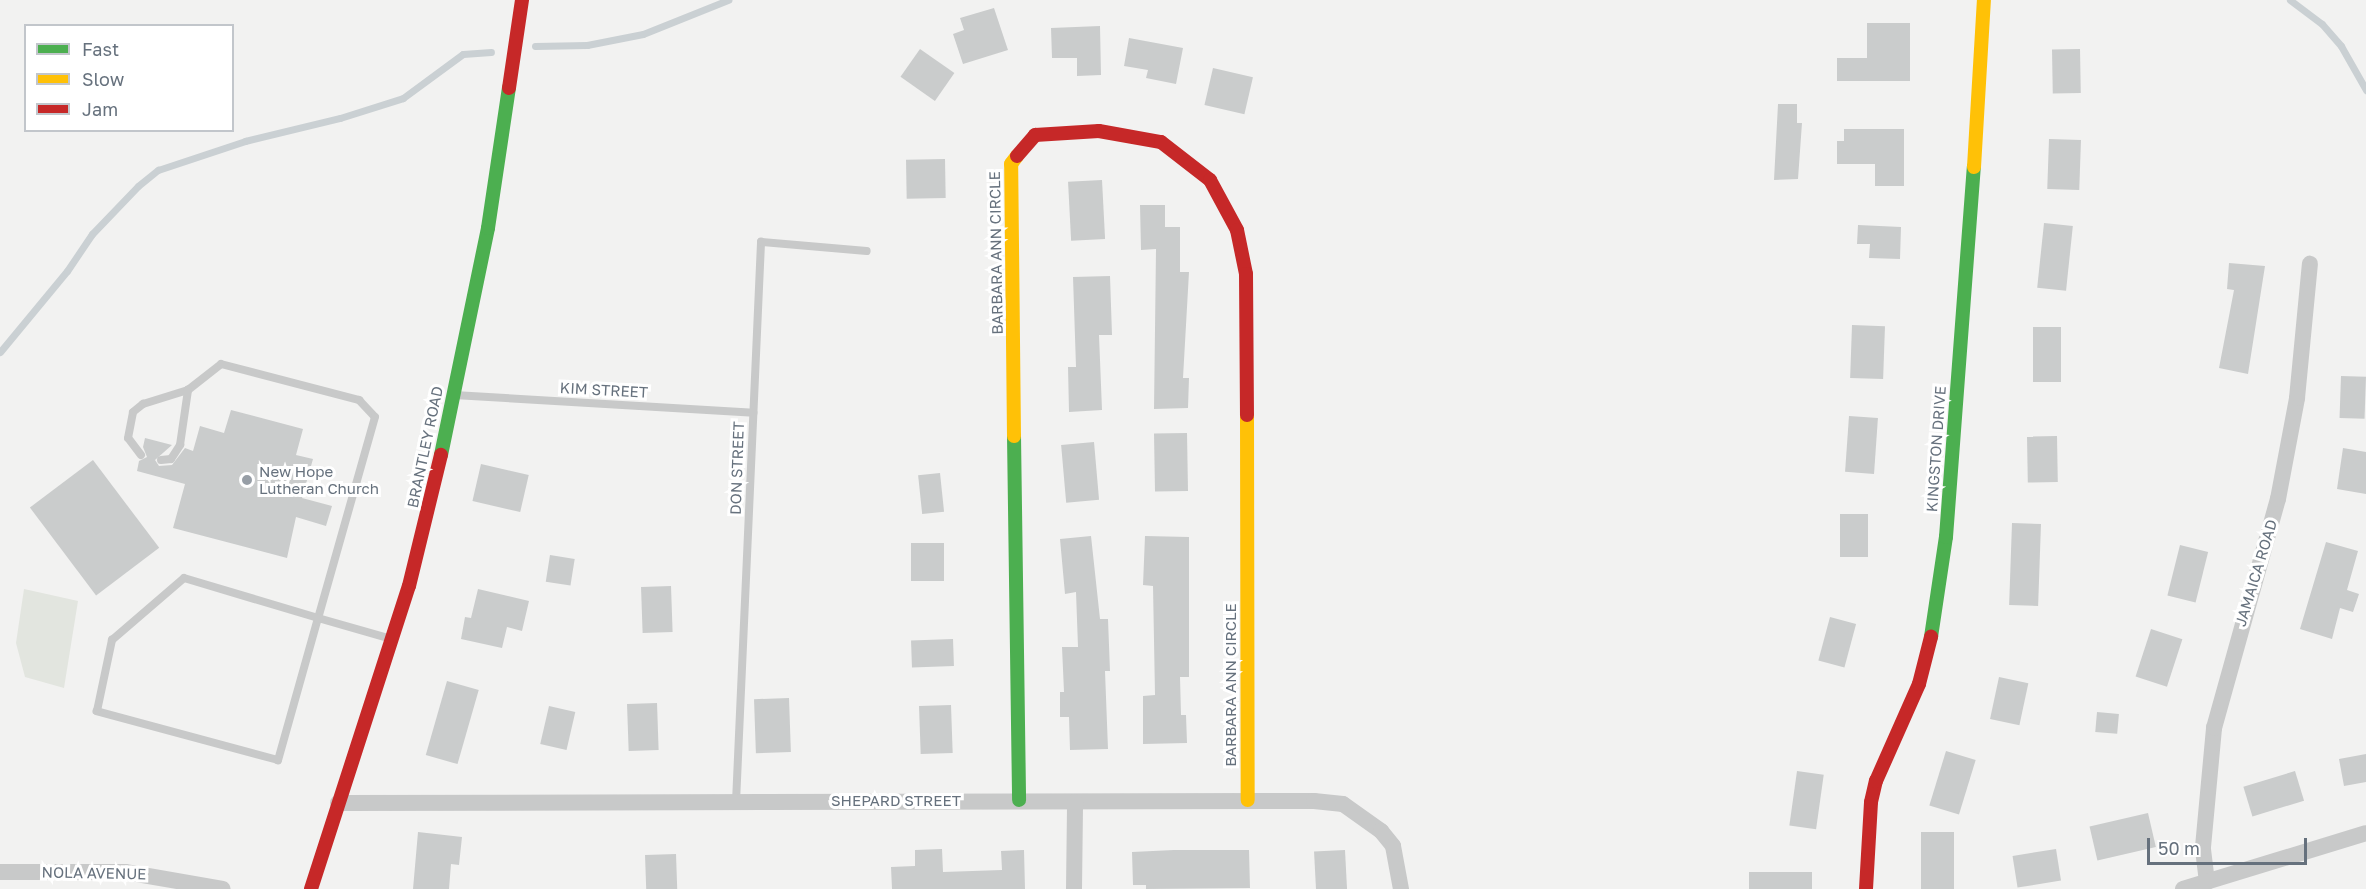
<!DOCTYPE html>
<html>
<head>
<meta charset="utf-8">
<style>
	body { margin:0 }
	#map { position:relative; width:2366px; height:889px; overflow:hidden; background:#f2f2f1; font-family:"Golos Text",sans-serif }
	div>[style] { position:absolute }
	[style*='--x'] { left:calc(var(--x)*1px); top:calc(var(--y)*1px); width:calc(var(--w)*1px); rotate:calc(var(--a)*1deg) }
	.green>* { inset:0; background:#e2e5df }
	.stream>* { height:7px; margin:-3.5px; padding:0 3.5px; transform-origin:3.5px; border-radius:3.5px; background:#cad0d3 }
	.building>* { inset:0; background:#cacccc; transform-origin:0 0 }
	.lane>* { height:8px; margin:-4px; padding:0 4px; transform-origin:4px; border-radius:4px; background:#c8c9c9 }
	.street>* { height:16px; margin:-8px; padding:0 8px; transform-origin:8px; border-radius:8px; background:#c8c9c9 }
	.fast>* { height:14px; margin:-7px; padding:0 7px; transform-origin:7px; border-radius:7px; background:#4caf50 }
	.slow>* { height:14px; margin:-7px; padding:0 7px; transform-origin:7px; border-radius:7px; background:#ffc107 }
	.jam>* { height:14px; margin:-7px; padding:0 7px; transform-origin:7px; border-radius:7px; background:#c62828 }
	.dots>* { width:16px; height:16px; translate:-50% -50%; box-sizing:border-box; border:3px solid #fff; border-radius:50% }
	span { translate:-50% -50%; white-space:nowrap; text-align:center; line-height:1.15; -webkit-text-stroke:6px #fff; paint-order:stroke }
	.street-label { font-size:15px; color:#66717d }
	.poi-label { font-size:15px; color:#66717d }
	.left { translate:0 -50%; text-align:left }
	.legend { position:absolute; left:24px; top:24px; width:210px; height:108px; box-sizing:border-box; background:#fff; border:2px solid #c2c6cb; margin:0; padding:8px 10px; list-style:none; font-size:18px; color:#66717d }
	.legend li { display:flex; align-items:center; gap:12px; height:30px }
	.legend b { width:30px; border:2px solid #c2c6cb }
	.scale { position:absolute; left:2147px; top:838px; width:160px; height:27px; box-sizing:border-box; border:3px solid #66717d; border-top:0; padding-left:8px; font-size:18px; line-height:21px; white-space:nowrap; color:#66717d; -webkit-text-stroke:4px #fff; paint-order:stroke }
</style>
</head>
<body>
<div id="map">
	<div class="green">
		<i style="clip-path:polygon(24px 589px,78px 601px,64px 688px,25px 677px,16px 643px)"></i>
	</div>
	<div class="stream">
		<i style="--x:2290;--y:0;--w:40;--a:37"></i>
		<i style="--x:2322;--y:24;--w:29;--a:49"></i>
		<i style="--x:2341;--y:46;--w:51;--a:60.4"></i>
		<i style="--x:535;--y:46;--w:52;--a:-1.1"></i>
		<i style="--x:587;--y:45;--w:57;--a:-11.1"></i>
		<i style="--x:643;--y:34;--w:92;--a:-21.8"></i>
		<i style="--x:0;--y:352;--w:105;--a:-50.4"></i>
		<i style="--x:67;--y:271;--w:45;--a:-56"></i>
		<i style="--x:92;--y:234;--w:66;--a:-46.2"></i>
		<i style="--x:138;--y:186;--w:26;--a:-39"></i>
		<i style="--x:158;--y:170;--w:92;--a:-18.4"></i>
		<i style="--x:245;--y:141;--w:98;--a:-13.6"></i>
		<i style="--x:340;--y:118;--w:66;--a:-17.6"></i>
		<i style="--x:403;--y:98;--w:74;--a:-36.3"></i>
		<i style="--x:463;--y:54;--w:28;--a:-4"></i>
	</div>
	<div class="building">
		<i style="clip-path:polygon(994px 8px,1008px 50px,963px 64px,953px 34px,964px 30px,960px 18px)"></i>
		<i style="clip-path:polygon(1867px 23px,1910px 23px,1910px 81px,1837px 81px,1837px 58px,1867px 58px)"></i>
		<i style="clip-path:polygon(1100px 26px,1101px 75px,1077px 76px,1077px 58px,1052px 58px,1051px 28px)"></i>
		<i style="clip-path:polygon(1129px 38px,1183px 48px,1176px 84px,1146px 78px,1148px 70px,1124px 66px)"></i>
		<i style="left:920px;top:49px;width:42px;height:34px;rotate:35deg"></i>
		<i style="left:2080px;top:49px;width:44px;height:28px;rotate:89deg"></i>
		<i style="left:1213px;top:68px;width:41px;height:38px;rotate:13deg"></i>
		<i style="clip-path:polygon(1778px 104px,1797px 104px,1797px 123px,1802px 123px,1798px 179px,1774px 180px)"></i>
		<i style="clip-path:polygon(1844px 129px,1904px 129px,1904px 186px,1875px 186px,1875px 164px,1837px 164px,1837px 141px,1844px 141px)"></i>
		<i style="left:2049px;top:139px;width:32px;height:50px;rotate:2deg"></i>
		<i style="left:945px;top:159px;width:39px;height:39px;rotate:89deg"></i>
		<i style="left:1102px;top:180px;width:59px;height:34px;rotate:87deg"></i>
		<i style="clip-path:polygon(1140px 205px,1165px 205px,1165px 227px,1180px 227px,1180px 272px,1189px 272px,1183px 378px,1189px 378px,1188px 408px,1154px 409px,1156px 249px,1141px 250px)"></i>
		<i style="left:2044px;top:223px;width:29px;height:65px;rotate:6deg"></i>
		<i style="clip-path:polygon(1858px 225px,1901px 227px,1900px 259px,1869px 258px,1870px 244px,1857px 244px)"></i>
		<i style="clip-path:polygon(2229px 263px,2265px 266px,2248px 374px,2219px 368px,2234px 290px,2227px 289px)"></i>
		<i style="clip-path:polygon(1110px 276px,1112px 335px,1099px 335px,1102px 410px,1069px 412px,1068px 367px,1076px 367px,1073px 277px)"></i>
		<i style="left:1852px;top:325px;width:33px;height:53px;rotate:2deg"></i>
		<i style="left:2033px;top:327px;width:28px;height:55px"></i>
		<i style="left:2341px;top:376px;width:25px;height:42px;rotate:2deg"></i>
		<i style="clip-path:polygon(231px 410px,303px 429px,296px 455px,313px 459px,302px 498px,332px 506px,326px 526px,296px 517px,287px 558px,173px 528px,185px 484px,137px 471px,139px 461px,147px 457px,143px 447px,145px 438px,172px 445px,155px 460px,159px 466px,172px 465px,185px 448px,193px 451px,200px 426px,224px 433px)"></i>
		<i style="left:1849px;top:416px;width:29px;height:56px;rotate:4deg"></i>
		<i style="left:1187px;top:433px;width:58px;height:33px;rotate:89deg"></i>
		<i style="left:2057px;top:436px;width:46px;height:30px;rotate:89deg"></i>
		<i style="left:1094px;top:442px;width:58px;height:33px;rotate:85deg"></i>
		<i style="clip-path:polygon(2343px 448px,2366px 452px,2366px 494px,2337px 489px)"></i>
		<i style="left:93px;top:460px;width:110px;height:79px;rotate:53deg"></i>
		<i style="left:481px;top:464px;width:49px;height:38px;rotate:13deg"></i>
		<i style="left:940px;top:473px;width:39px;height:22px;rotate:84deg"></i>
		<i style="left:1840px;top:514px;width:28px;height:43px"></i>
		<i style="left:2012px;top:523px;width:29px;height:82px;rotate:2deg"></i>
		<i style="clip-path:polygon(1091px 536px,1100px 619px,1108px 619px,1110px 671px,1105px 671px,1108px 749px,1070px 750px,1069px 717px,1060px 717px,1060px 692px,1064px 692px,1062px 647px,1078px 647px,1076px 592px,1065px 594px,1060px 539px)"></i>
		<i style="clip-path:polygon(1145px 536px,1189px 537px,1189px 677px,1180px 677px,1181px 715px,1186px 715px,1187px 743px,1143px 744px,1143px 696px,1155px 695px,1153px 586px,1143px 585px)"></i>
		<i style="clip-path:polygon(2326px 542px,2358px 551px,2347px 590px,2359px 594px,2353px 612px,2340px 608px,2332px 639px,2300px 629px)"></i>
		<i style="left:911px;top:543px;width:33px;height:38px"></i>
		<i style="left:2180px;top:545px;width:29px;height:52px;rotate:14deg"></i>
		<i style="left:550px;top:555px;width:25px;height:27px;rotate:9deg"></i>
		<i style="left:671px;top:586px;width:46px;height:30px;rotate:88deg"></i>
		<i style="clip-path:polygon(478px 589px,529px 601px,522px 631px,507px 627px,502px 648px,461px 639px,465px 617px,471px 618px)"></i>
		<i style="left:1830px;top:617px;width:27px;height:45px;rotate:15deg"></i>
		<i style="left:2151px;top:629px;width:33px;height:50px;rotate:18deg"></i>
		<i style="left:953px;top:639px;width:27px;height:42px;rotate:88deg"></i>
		<i style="left:1999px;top:677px;width:30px;height:43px;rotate:12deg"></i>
		<i style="left:447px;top:681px;width:33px;height:77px;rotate:16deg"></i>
		<i style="left:789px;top:698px;width:54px;height:35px;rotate:88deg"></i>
		<i style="left:657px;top:703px;width:47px;height:30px;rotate:88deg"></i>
		<i style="left:951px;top:705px;width:48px;height:32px;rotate:88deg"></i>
		<i style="left:549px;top:706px;width:27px;height:39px;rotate:13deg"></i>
		<i style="left:2097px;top:712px;width:22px;height:20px;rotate:5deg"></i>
		<i style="left:1946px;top:751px;width:31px;height:57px;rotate:17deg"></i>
		<i style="clip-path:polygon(2366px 754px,2366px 782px,2344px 786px,2339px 759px)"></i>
		<i style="left:1797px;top:771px;width:27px;height:55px;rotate:8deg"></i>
		<i style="left:2295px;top:771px;width:31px;height:54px;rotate:73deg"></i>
		<i style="left:2148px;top:813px;width:35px;height:60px;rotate:77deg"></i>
		<i style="clip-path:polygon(418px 832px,462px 837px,459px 865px,451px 864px,449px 889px,413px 889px)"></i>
		<i style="left:1921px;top:832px;width:33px;height:57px"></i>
		<i style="clip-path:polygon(942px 849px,943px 872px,1002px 870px,1001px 851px,1024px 850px,1025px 889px,892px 889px,891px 867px,915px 866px,915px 850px)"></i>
		<i style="left:2056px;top:849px;width:32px;height:44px;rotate:81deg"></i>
		<i style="clip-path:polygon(1174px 850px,1249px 850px,1250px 888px,1146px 889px,1146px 885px,1133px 885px,1132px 852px)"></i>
		<i style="left:1345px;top:850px;width:39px;height:31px;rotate:87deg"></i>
		<i style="left:676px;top:854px;width:35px;height:31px;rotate:88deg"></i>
		<i style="left:1812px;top:872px;width:17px;height:63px;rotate:90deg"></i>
	</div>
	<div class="lane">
		<i style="--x:454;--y:395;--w:300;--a:3.4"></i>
		<i style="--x:141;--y:455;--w:21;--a:-127"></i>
		<i style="--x:128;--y:438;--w:26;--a:-79"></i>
		<i style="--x:133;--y:412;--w:13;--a:-39"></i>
		<i style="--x:143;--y:404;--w:47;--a:-17.3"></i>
		<i style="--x:188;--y:390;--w:42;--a:-38.2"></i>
		<i style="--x:221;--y:364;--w:143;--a:14.6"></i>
		<i style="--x:359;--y:400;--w:23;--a:47"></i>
		<i style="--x:375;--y:417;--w:209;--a:105.8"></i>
		<i style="--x:318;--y:618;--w:148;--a:105.7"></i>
		<i style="--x:278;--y:760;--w:188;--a:-164.9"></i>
		<i style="--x:97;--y:711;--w:73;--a:-78.1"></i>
		<i style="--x:112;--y:640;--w:95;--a:-40.7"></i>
		<i style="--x:184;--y:578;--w:140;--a:16.6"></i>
		<i style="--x:318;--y:618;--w:76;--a:16"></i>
		<i style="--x:161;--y:460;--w:10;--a:-6"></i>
		<i style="--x:171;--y:459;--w:17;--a:-57"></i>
		<i style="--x:180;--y:445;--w:56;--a:-81.7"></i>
		<i style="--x:736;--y:802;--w:561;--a:-87.44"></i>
		<i style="--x:761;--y:242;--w:106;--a:4.9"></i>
	</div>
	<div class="street">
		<i style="--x:338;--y:803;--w:976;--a:-0.12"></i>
		<i style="--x:1314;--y:801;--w:29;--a:6"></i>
		<i style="--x:1343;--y:804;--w:47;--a:35.4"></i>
		<i style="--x:1381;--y:831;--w:19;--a:51"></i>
		<i style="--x:1393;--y:846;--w:44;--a:79.5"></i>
		<i style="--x:0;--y:872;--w:125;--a:0"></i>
		<i style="--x:125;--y:872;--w:99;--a:9.8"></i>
		<i style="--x:2207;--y:882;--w:35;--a:-97"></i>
		<i style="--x:2203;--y:847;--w:120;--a:-84.7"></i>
		<i style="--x:2214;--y:728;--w:238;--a:-74.4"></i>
		<i style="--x:2278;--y:499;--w:103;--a:-79.3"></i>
		<i style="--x:2297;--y:398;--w:135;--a:-84.5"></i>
		<i style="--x:1074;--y:889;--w:87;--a:-89.3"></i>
		<i style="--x:2183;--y:889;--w:191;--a:-17"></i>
	</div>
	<div class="fast">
		<i style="--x:1014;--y:436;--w:364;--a:89.2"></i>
		<i style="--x:441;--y:455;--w:232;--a:-78.3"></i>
		<i style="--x:488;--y:228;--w:142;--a:-81.5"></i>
		<i style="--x:1931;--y:637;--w:101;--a:-81.5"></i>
		<i style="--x:1946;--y:537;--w:371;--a:-85.7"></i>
	</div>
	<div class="slow">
		<i style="--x:1974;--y:167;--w:167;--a:-86.6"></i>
		<i style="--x:1247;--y:415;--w:385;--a:89.9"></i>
		<i style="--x:1014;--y:436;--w:272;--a:-90.6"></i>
		<i style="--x:1011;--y:164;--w:10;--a:-53"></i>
	</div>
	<div class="jam">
		<i style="--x:509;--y:88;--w:89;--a:-81.6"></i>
		<i style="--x:1017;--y:156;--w:28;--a:-49"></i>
		<i style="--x:1035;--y:135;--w:64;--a:-3.6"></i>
		<i style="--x:1099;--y:131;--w:63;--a:10.1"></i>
		<i style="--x:1161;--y:142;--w:62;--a:37.8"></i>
		<i style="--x:1210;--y:180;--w:57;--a:61.6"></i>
		<i style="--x:1237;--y:230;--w:45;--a:78.4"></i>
		<i style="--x:1246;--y:274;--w:141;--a:89.6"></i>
		<i style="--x:311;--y:889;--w:318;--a:-72.1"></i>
		<i style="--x:409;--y:586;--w:135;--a:-76.3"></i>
		<i style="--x:1866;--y:889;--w:87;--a:-86.7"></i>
		<i style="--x:1871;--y:802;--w:22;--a:-77"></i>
		<i style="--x:1876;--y:781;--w:106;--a:-66.1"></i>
		<i style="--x:1919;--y:684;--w:49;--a:-75.7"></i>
	</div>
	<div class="dots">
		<i style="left:247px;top:480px;background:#979ea6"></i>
	</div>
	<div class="street-label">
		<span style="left:996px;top:253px;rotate:-91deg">BARBARA ANN CIRCLE</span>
		<span style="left:604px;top:390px;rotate:3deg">KIM STREET</span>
		<span style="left:425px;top:447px;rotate:-78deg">BRANTLEY ROAD</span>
		<span style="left:1936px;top:449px;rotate:-86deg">KINGSTON DRIVE</span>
		<span style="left:737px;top:468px;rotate:-88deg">DON STREET</span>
		<span style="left:2256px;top:573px;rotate:-73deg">JAMAICA ROAD</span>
		<span style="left:1231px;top:685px;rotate:-90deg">BARBARA ANN CIRCLE</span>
		<span style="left:896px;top:801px">SHEPARD STREET</span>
		<span style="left:94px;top:873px;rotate:1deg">NOLA AVENUE</span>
	</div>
	<div class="poi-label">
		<span class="left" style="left:259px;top:480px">New Hope<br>Lutheran Church</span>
	</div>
	<ul class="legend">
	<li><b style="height:8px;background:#4caf50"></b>Fast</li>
	<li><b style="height:8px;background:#ffc107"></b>Slow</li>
	<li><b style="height:8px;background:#c62828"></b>Jam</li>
	</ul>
	<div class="scale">50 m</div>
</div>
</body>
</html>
